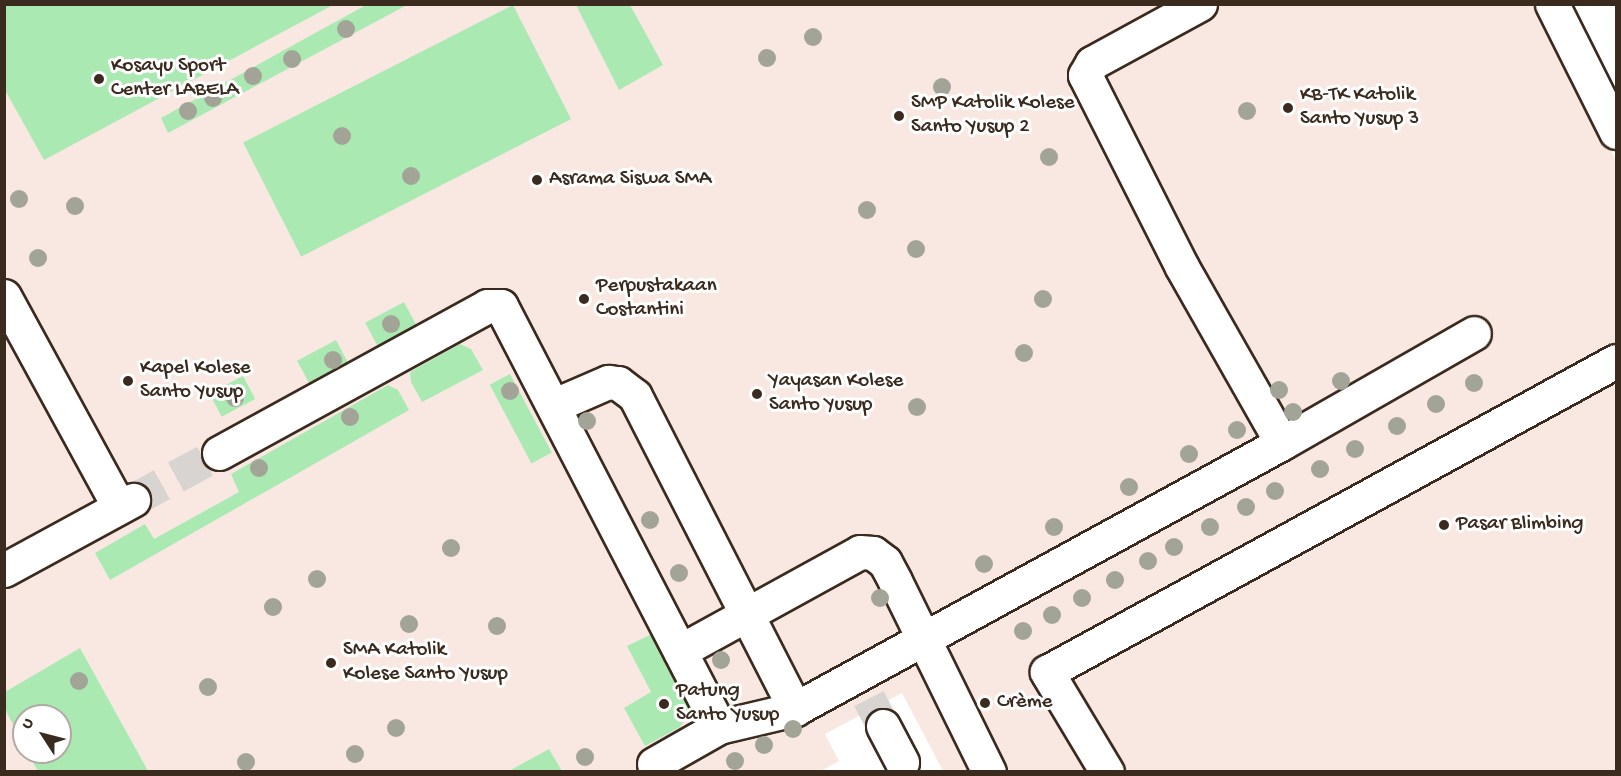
<!DOCTYPE html>
<html>
<head>
<meta charset="utf-8">
<style>
	body { margin:0 }
	#map { position:relative; width:1621px; height:776px; overflow:hidden; background:#fff; font-family:"Gochi Hand",sans-serif }
	div>[style] { position:absolute }
	[style*='--x'] { left:calc(var(--x)*1px); top:calc(var(--y)*1px); width:calc(var(--w)*1px); rotate:calc(var(--a)*1deg) }
	.built>* { inset:0; background:#f8e8e1 }
	.green>* { inset:0; background:#aaeab2; transform-origin:0 0 }
	.minor-tunnel>* { height:33px; margin-top:-16.5px; transform-origin:0; background:repeating-linear-gradient(90deg,#d8d4d2 0 33px,transparent 0 49px) }
	.roads { filter:drop-shadow(2px 0 #3b2a1e) drop-shadow(-2px 0 #3b2a1e) drop-shadow(0 2px #3b2a1e) drop-shadow(0 -2px #3b2a1e) }
	.minor>* { height:33px; margin:-16.5px; padding:0 16.5px; transform-origin:16.5px; border-radius:16.5px; background:#fff }
	.trees>* { width:18px; height:18px; margin:-9px; border-radius:50%; background:#a3a498 }
	.dots>* { width:16px; height:16px; translate:-50% -50%; box-sizing:border-box; border:3px solid #fff; border-radius:50% }
	span { translate:-50% -50%; white-space:nowrap; text-align:center; line-height:1.15; -webkit-text-stroke:6px #fff; paint-order:stroke }
	.poi-label { font-size:21px; color:#3b2a1e }
	.left { translate:0 -50%; text-align:left }
	.frame { position:absolute; inset:0; border:6px solid #3b2a1e; pointer-events:none }
	.north { position:absolute; left:12px; top:704px; width:60px; height:60px; box-sizing:border-box; background:#fff; border:2px solid #b1aaa5; border-radius:50%; rotate:306deg; font-size:16px; font-weight:700; line-height:24px; text-align:center; color:#3b2a1e }
	.north::after { content:''; display:block; margin:auto; width:21px; height:27px; background:#3b2a1e; clip-path:polygon(50% 0,100% 100%,50% 72%,0 100%) }
</style>
</head>
<body>
<div id="map">
	<div class="built">
		<i style="clip-path:polygon(evenodd,5px 5px,1539px 5px,1616px 161px,1616px 771px,943px 771px,902px 693px,825px 734px,839px 761px,821px 771px,5px 772px,5px 5px,24px 716px,60px 716px,60px 752px,24px 752px,24px 716px)"></i>
	</div>
	<div class="green">
		<i style="clip-path:polygon(4px 5px,5px 4px,333px 5px,44px 160px,5px 90px)"></i>
		<i style="clip-path:polygon(366px 5px,407px 5px,168px 133px,161px 118px)"></i>
		<i style="left:513px;top:5px;width:128px;height:303px;rotate:63deg"></i>
		<i style="clip-path:polygon(576px 5px,630px 5px,663px 65px,619px 90px)"></i>
		<i style="left:404px;top:302px;width:26px;height:44px;rotate:62deg"></i>
		<i style="left:336px;top:340px;width:26px;height:44px;rotate:62deg"></i>
		<i style="clip-path:polygon(460px 344px,471px 349px,483px 370px,422px 402px,411px 382px,410px 372px)"></i>
		<i style="left:510px;top:374px;width:89px;height:23px;rotate:62deg"></i>
		<i style="left:243px;top:376px;width:26px;height:38px;rotate:62deg"></i>
		<i style="clip-path:polygon(388px 385px,398px 390px,409px 410px,110px 580px,95px 553px,145px 524px,154px 539px,239px 492px,231px 474px)"></i>
		<i style="clip-path:polygon(654px 633px,690px 701px,689px 714px,680px 727px,645px 746px,624px 708px,651px 692px,627px 646px)"></i>
		<i style="clip-path:polygon(80px 648px,148px 771px,38px 771px,27px 752px,60px 752px,60px 716px,24px 716px,24px 746px,5px 709px,5px 692px)"></i>
		<i style="clip-path:polygon(549px 749px,562px 771px,509px 771px)"></i>
	</div>
	<div class="minor-tunnel">
		<i style="--x:133;--y:500;--w:98;--a:-28.7"></i>
		<i style="--x:869;--y:698;--w:31;--a:63"></i>
	</div>
	<div class="roads">
		<div class="minor">
			<i style="--x:1200;--y:4;--w:123;--a:151.4"></i>
			<i style="--x:1092;--y:63;--w:14;--a:120"></i>
			<i style="--x:1085;--y:75;--w:215;--a:63.2"></i>
			<i style="--x:1182;--y:267;--w:202;--a:60.4"></i>
			<i style="--x:1552;--y:4;--w:143;--a:63.4"></i>
			<i style="--x:4;--y:296;--w:240;--a:61.4"></i>
			<i style="--x:555;--y:405;--w:58;--a:-23.5"></i>
			<i style="--x:608;--y:382;--w:10;--a:6"></i>
			<i style="--x:618;--y:383;--w:21;--a:37"></i>
			<i style="--x:635;--y:396;--w:352;--a:62.9"></i>
			<i style="--x:219;--y:453;--w:306;--a:-28.7"></i>
			<i style="--x:487;--y:306;--w:14;--a:0"></i>
			<i style="--x:501;--y:306;--w:474;--a:62.6"></i>
			<i style="--x:4;--y:570;--w:147;--a:-28.5"></i>
			<i style="--x:680;--y:651;--w:205;--a:-28.8"></i>
			<i style="--x:860;--y:552;--w:13;--a:4"></i>
			<i style="--x:873;--y:553;--w:15;--a:37"></i>
			<i style="--x:885;--y:562;--w:21;--a:62"></i>
			<i style="--x:895;--y:581;--w:213;--a:63.8"></i>
			<i style="--x:883;--y:726;--w:41;--a:62.2"></i>
			<i style="--x:654;--y:764;--w:75;--a:-29.6"></i>
			<i style="--x:719;--y:727;--w:78;--a:-13.3"></i>
			<i style="--x:795;--y:709;--w:555;--a:-28.64"></i>
			<i style="--x:1282;--y:443;--w:221;--a:-29.8"></i>
			<i style="--x:1107;--y:772;--w:117;--a:-121"></i>
			<i style="--x:1047;--y:672;--w:648;--a:-28.66"></i>
		</div>
	</div>
	<div class="trees">
		<i style="left:346px;top:29px"></i>
		<i style="left:813px;top:37px"></i>
		<i style="left:767px;top:58px"></i>
		<i style="left:292px;top:59px"></i>
		<i style="left:253px;top:76px"></i>
		<i style="left:942px;top:87px"></i>
		<i style="left:213px;top:98px"></i>
		<i style="left:188px;top:111px"></i>
		<i style="left:1247px;top:111px"></i>
		<i style="left:342px;top:136px"></i>
		<i style="left:1049px;top:157px"></i>
		<i style="left:411px;top:176px"></i>
		<i style="left:19px;top:199px"></i>
		<i style="left:75px;top:206px"></i>
		<i style="left:867px;top:210px"></i>
		<i style="left:916px;top:249px"></i>
		<i style="left:38px;top:258px"></i>
		<i style="left:1043px;top:299px"></i>
		<i style="left:391px;top:324px"></i>
		<i style="left:1024px;top:353px"></i>
		<i style="left:333px;top:360px"></i>
		<i style="left:1341px;top:381px"></i>
		<i style="left:1474px;top:383px"></i>
		<i style="left:1279px;top:390px"></i>
		<i style="left:510px;top:391px"></i>
		<i style="left:235px;top:398px"></i>
		<i style="left:1436px;top:404px"></i>
		<i style="left:917px;top:407px"></i>
		<i style="left:1293px;top:412px"></i>
		<i style="left:350px;top:417px"></i>
		<i style="left:587px;top:421px"></i>
		<i style="left:1397px;top:426px"></i>
		<i style="left:1237px;top:430px"></i>
		<i style="left:1355px;top:449px"></i>
		<i style="left:1189px;top:454px"></i>
		<i style="left:259px;top:468px"></i>
		<i style="left:1320px;top:469px"></i>
		<i style="left:1129px;top:487px"></i>
		<i style="left:1275px;top:491px"></i>
		<i style="left:1246px;top:507px"></i>
		<i style="left:650px;top:520px"></i>
		<i style="left:1054px;top:527px"></i>
		<i style="left:1210px;top:527px"></i>
		<i style="left:1174px;top:547px"></i>
		<i style="left:451px;top:548px"></i>
		<i style="left:1148px;top:561px"></i>
		<i style="left:984px;top:564px"></i>
		<i style="left:679px;top:573px"></i>
		<i style="left:317px;top:579px"></i>
		<i style="left:1115px;top:580px"></i>
		<i style="left:880px;top:598px"></i>
		<i style="left:1082px;top:598px"></i>
		<i style="left:273px;top:607px"></i>
		<i style="left:1052px;top:615px"></i>
		<i style="left:409px;top:624px"></i>
		<i style="left:497px;top:626px"></i>
		<i style="left:1023px;top:631px"></i>
		<i style="left:721px;top:660px"></i>
		<i style="left:79px;top:681px"></i>
		<i style="left:208px;top:687px"></i>
		<i style="left:396px;top:728px"></i>
		<i style="left:793px;top:729px"></i>
		<i style="left:764px;top:745px"></i>
		<i style="left:355px;top:754px"></i>
		<i style="left:585px;top:757px"></i>
		<i style="left:735px;top:761px"></i>
		<i style="left:246px;top:762px"></i>
	</div>
	<div class="dots">
		<i style="left:99px;top:79px;background:#3b2a1e"></i>
		<i style="left:1288px;top:108px;background:#3b2a1e"></i>
		<i style="left:899px;top:116px;background:#3b2a1e"></i>
		<i style="left:537px;top:180px;background:#3b2a1e"></i>
		<i style="left:584px;top:299px;background:#3b2a1e"></i>
		<i style="left:128px;top:381px;background:#3b2a1e"></i>
		<i style="left:757px;top:394px;background:#3b2a1e"></i>
		<i style="left:1444px;top:525px;background:#3b2a1e"></i>
		<i style="left:331px;top:663px;background:#3b2a1e"></i>
		<i style="left:985px;top:703px;background:#3b2a1e"></i>
		<i style="left:664px;top:704px;background:#3b2a1e"></i>
	</div>
	<div class="poi-label">
		<span class="left" style="left:111px;top:79px">Kosayu Sport<br>Center LABELA</span>
		<span class="left" style="left:1300px;top:108px">KB-TK Katolik<br>Santo Yusup 3</span>
		<span class="left" style="left:911px;top:116px">SMP Katolik Kolese<br>Santo Yusup 2</span>
		<span class="left" style="left:549px;top:180px">Asrama Siswa SMA</span>
		<span class="left" style="left:596px;top:299px">Perpustakaan<br>Costantini</span>
		<span class="left" style="left:140px;top:381px">Kapel Kolese<br>Santo Yusup</span>
		<span class="left" style="left:769px;top:394px">Yayasan Kolese<br>Santo Yusup</span>
		<span class="left" style="left:1456px;top:525px">Pasar Blimbing</span>
		<span class="left" style="left:343px;top:663px">SMA Katolik<br>Kolese Santo Yusup</span>
		<span class="left" style="left:676px;top:704px">Patung<br>Santo Yusup</span>
		<span class="left" style="left:997px;top:703px">Crème</span>
	</div>
	<div class="frame"></div>
	<div class="north">U</div>
</div>
</body>
</html>
